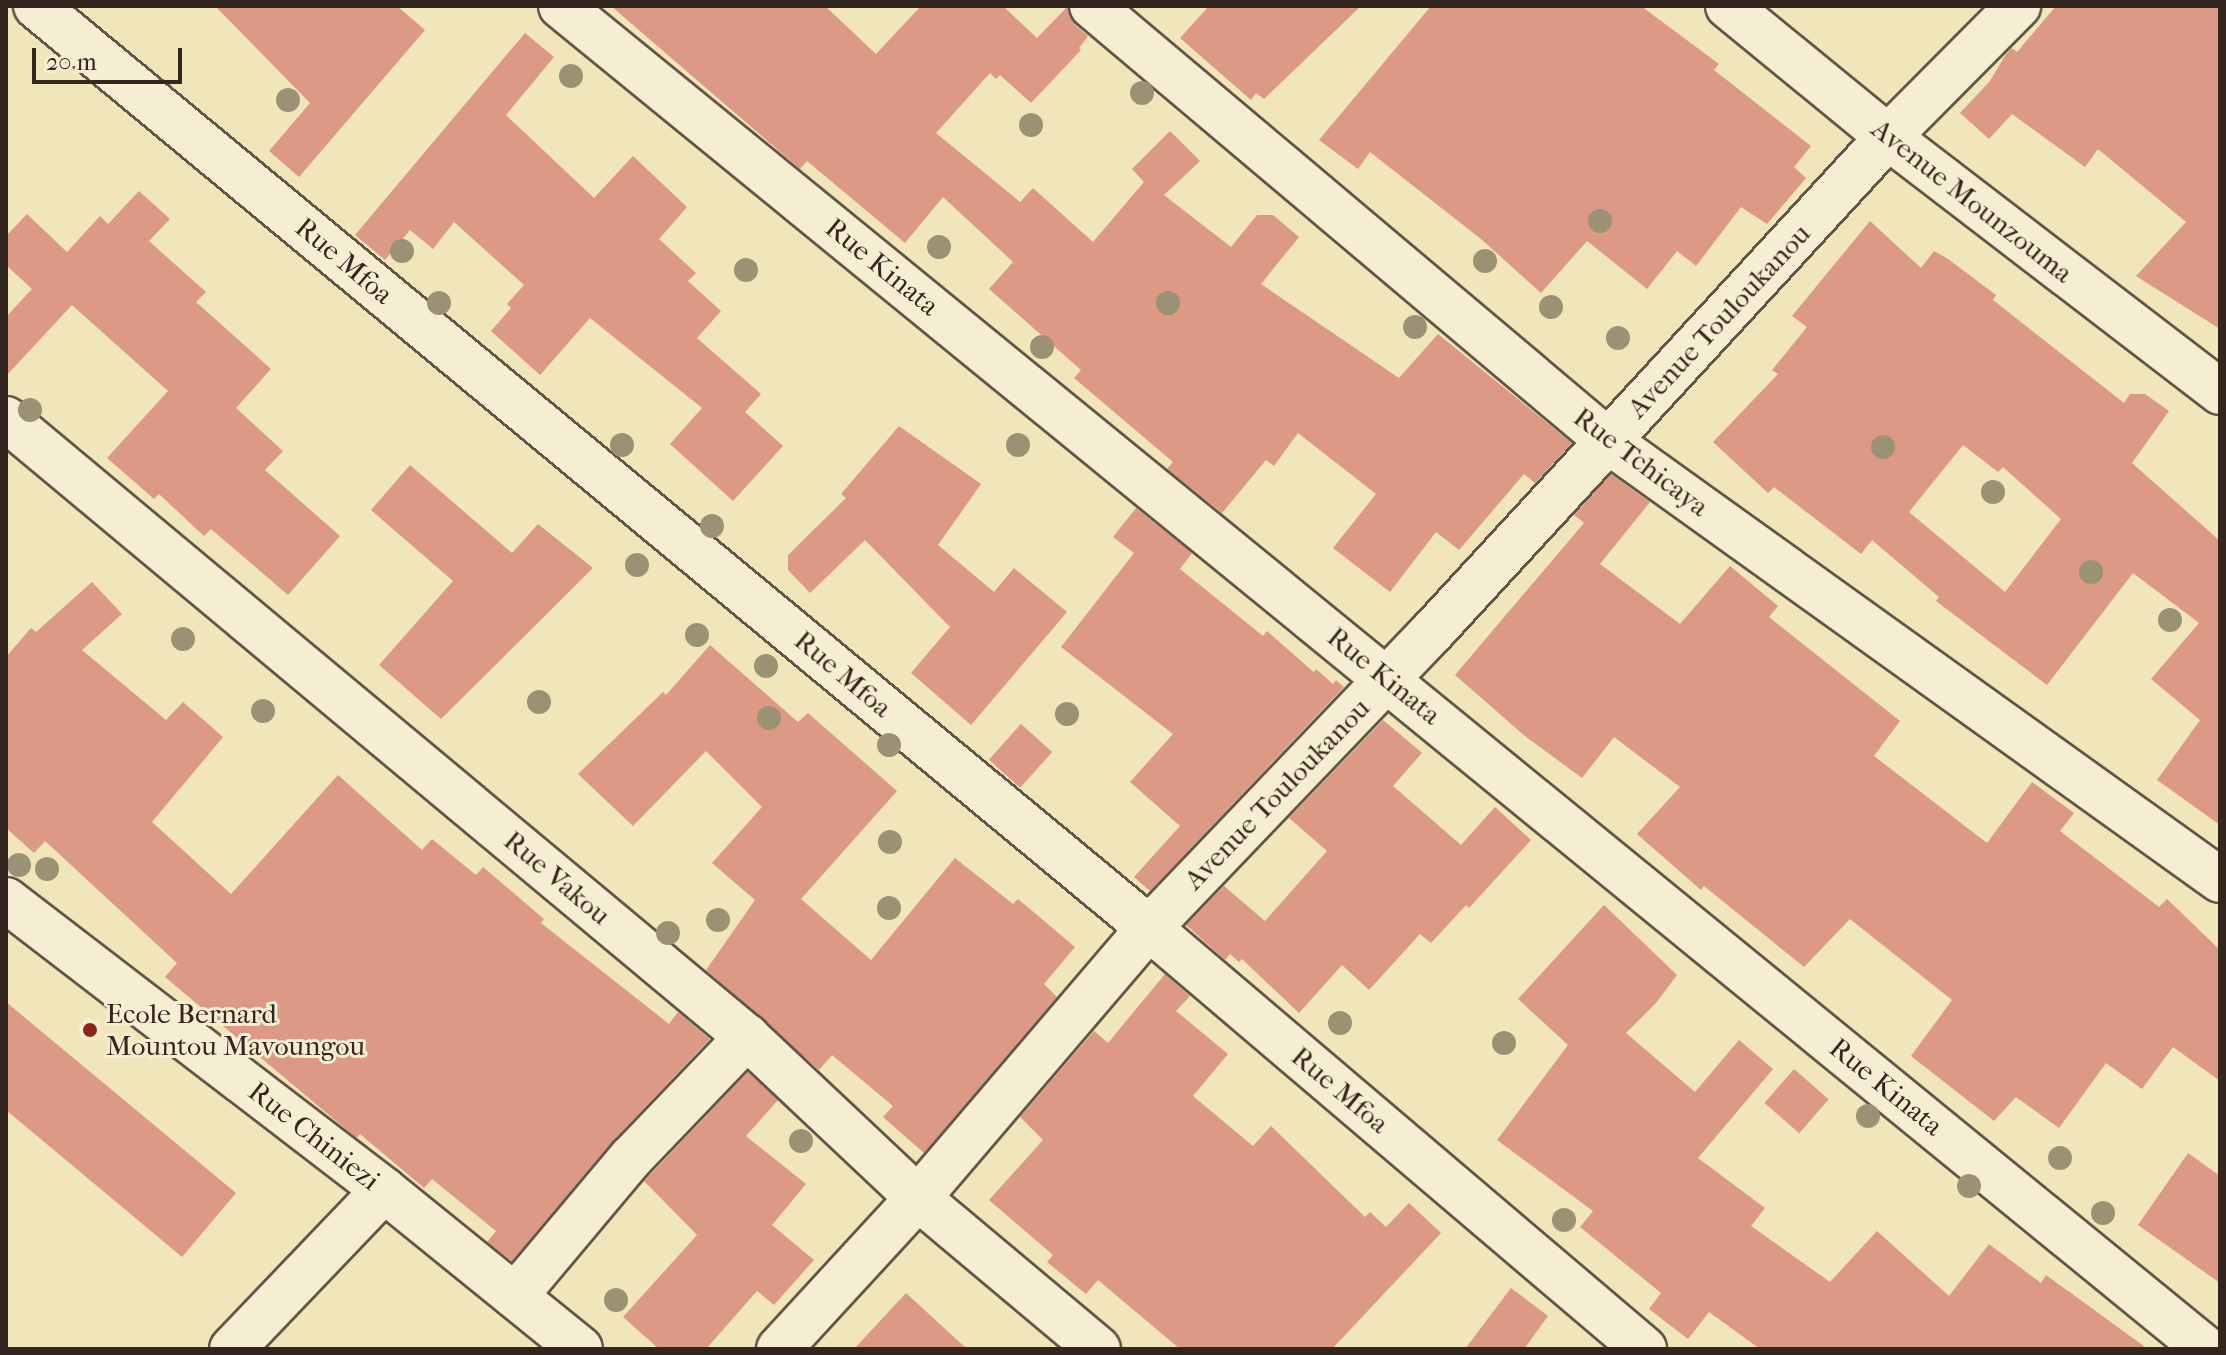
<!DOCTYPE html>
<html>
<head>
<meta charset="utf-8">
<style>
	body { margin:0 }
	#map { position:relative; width:2226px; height:1355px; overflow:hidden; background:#f1e5ba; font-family:"IM FELL French Canon",serif }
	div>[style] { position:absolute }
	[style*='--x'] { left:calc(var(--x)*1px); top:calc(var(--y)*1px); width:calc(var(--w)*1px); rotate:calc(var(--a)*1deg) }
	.building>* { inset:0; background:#dc9985; transform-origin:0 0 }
	.roads { filter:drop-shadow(2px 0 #625646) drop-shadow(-2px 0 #625646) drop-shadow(0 2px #625646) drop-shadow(0 -2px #625646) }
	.street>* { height:44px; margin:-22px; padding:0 22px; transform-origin:22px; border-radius:22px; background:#f6eed2 }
	.trees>* { width:24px; height:24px; margin:-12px; border-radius:50%; background:#9b9275 }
	.dots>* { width:22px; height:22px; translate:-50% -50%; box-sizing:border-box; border:4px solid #f6eed2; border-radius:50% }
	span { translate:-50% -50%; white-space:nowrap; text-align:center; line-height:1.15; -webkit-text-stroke:6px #f6eed2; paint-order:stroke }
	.street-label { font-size:28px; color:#33261f }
	.poi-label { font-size:28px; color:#33261f }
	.left { translate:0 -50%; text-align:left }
	.frame { position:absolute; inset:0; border:8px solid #33261f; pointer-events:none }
	.scale { position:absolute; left:32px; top:48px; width:150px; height:36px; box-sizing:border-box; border:4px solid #33261f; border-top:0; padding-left:10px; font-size:24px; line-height:28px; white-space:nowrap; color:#33261f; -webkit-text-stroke:6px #f6eed2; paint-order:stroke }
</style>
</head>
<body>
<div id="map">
	<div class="building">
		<i style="clip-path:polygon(215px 6px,397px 6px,425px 30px,299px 177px,269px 151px,310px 103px)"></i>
		<i style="clip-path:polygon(611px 6px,825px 6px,876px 54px,921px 6px,1003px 6px,1037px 38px,1068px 6px,1075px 25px,1088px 36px,1079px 48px,1081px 50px,1031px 103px,1000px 75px,996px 79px,990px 73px,936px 133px,1020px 202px,1033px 188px,1093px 242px,1144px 182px,1132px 169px,1170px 131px,1200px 161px,1164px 195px,1231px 247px,1257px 215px,1273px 215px,1299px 237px,1261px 284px,1399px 378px,1438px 334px,1572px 443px,1535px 483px,1524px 474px,1459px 550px,1436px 532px,1390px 592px,1333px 548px,1376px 494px,1298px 433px,1274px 466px,1266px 460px,1222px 513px,1167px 469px,1173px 462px,1074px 378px,1081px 370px,989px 289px,1013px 262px,943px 197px,905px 243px,807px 161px,800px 169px)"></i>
		<i style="clip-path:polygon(1209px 6px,1361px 6px,1264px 99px,1256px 93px,1251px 100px,1180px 38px)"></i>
		<i style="clip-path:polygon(1431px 6px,1641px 6px,1719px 64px,1714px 70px,1811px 146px,1794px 167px,1806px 178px,1767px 224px,1741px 207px,1696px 266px,1677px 251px,1647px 289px,1587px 241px,1541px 293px,1481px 239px,1370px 152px,1358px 169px,1319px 140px)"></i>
		<i style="clip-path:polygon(2056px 6px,2220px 6px,2220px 329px,2136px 276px,2186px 222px,2098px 149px,2085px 167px,2012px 114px,1989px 139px,1960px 113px,1990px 81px,2006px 54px,2012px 48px,2017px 52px)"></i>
		<i style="clip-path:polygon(525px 33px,554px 57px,506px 115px,594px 198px,633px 156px,687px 207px,659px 239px,696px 273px,688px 281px,721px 311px,697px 338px,761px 394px,745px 412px,783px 446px,733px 501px,670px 444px,702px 408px,590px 318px,540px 375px,491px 331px,511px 308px,507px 304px,524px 285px,454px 222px,433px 249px,410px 230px,385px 260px,355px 235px)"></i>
		<i style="clip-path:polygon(139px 191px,170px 219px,149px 241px,206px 292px,196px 302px,271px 369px,236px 408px,283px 451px,265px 470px,340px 536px,288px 595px,211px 529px,204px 536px,159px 494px,154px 499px,107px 458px,168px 391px,72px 305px,6px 376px,6px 317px,32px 289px,6px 265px,6px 236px,27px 214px,67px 252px,100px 216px,108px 224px)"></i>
		<i style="clip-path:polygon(evenodd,1870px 221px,1921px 268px,1934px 251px,1948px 259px,1996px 295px,1993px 300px,2124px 403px,2130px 394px,2145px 394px,2169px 411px,2132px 463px,2220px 541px,2220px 825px,2157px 780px,2200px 720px,2151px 679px,2199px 623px,2133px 573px,2047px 685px,1936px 601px,1939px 597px,1872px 540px,1861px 554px,1774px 487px,1768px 493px,1713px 442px,1778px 374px,1772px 370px,1807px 327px,1792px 316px,1870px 221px,1963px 445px,1998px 472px,2003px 467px,2061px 519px,2005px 592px,1909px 512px,1963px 445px)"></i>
		<i style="clip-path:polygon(899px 426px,981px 484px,938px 545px,994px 592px,1014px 568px,1067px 612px,971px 725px,911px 673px,950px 627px,865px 540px,810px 593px,788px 570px,788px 555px,846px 498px,841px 494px)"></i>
		<i style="clip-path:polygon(410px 465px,512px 553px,538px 524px,593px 568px,441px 719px,379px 665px,453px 581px,371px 510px)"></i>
		<i style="clip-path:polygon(1611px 474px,1650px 502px,1600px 564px,1680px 624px,1730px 566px,1778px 606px,1769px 617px,1900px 721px,1874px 756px,1987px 843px,2032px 782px,2074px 813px,2060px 831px,2159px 907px,2167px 899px,2220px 950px,2220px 1081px,2173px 1047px,2142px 1089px,2106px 1063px,2059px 1128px,2016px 1097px,1994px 1121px,1911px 1056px,1952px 1000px,1850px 919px,1804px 967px,1704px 886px,1701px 890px,1637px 834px,1680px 787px,1614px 737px,1582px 778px,1525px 736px,1455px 675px,1584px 523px,1574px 515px)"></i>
		<i style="clip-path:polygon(1136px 508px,1192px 553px,1180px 569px,1263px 636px,1267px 631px,1309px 668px,1314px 672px,1316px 669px,1333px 684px,1336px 680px,1344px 687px,1150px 891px,1134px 877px,1180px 826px,1130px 782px,1173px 734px,1061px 647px,1134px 553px,1113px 537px)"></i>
		<i style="clip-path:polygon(92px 582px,122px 614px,82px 650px,166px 720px,183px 702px,223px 737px,152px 822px,231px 894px,338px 775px,422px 850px,432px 839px,476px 875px,483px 867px,544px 919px,541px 923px,669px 1024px,678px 1012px,710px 1039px,612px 1142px,512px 1261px,487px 1242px,496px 1231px,432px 1179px,424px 1188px,360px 1134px,357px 1138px,349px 1132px,165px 977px,177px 963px,45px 841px,34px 853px,6px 828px,6px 657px,31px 628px,36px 632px)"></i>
		<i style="clip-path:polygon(710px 645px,798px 722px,808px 713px,897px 791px,801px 899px,871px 960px,955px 858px,1013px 904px,1018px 899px,1075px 947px,1044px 984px,1057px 997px,924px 1153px,883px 1117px,893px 1106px,832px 1055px,819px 1070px,706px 970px,755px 900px,712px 863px,762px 807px,706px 751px,633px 826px,578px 774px,663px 692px,666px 695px)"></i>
		<i style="clip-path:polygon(1383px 720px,1422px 753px,1393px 786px,1461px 845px,1495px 807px,1531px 840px,1469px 908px,1466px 905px,1431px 943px,1420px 934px,1369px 990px,1342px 965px,1299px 1013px,1242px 959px,1239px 962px,1230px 954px,1225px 960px,1186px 925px,1224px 886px,1265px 921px,1327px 851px,1289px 818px)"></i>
		<i style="left:1021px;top:724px;width:42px;height:48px;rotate:42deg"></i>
		<i style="clip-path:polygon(1604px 905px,1677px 975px,1656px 1003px,1626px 1033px,1695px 1092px,1739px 1040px,1773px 1069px,1698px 1158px,1765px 1208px,1751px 1226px,1830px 1282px,1877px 1231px,1949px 1296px,1989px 1244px,2041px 1283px,2046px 1275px,2148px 1349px,1760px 1349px,1709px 1312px,1688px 1339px,1649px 1309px,1661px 1293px,1580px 1227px,1593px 1211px,1497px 1140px,1568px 1045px,1518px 999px)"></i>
		<i style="clip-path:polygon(1165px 974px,1190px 996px,1176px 1011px,1228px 1054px,1193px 1096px,1253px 1146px,1271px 1126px,1365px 1217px,1370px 1212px,1386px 1227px,1409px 1203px,1441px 1233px,1332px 1349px,1180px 1349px,1098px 1280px,1086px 1294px,1047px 1262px,1053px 1255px,989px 1200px,1043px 1140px,1020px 1117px,1094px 1031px,1108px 1043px)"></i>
		<i style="clip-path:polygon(6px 1002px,236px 1193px,182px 1257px,6px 1110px)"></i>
		<i style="left:1794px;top:1069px;width:46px;height:45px;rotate:41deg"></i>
		<i style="clip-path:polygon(748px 1072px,778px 1100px,746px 1136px,806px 1184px,772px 1225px,814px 1260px,774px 1305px,757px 1291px,706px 1349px,659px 1349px,623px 1317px,697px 1235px,644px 1181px)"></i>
		<i style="clip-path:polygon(2188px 1153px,2220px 1176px,2220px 1283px,2138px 1225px)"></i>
		<i style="clip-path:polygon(1511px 1288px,1548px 1316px,1524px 1349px,1465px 1349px)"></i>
		<i style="clip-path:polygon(906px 1293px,967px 1349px,854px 1349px)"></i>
	</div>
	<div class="roads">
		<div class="street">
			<i style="--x:36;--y:6;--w:1445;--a:39.64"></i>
			<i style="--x:1149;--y:928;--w:650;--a:40.38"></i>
			<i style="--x:561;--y:6;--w:2124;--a:39.23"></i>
			<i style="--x:1092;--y:6;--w:675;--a:40.13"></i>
			<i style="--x:1608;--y:441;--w:753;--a:35.65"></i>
			<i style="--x:1728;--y:6;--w:207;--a:39.3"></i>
			<i style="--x:1888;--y:137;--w:419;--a:37.5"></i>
			<i style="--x:6;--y:419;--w:965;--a:39.83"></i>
			<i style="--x:747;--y:1037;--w:235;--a:43.3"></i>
			<i style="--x:918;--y:1198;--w:235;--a:40"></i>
			<i style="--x:6;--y:900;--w:476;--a:37.5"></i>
			<i style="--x:384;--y:1190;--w:252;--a:39"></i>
			<i style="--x:515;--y:1296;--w:180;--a:-50"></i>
			<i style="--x:631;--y:1158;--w:168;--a:-46.2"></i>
			<i style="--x:232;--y:1349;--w:220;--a:-46.3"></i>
			<i style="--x:779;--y:1349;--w:205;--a:-47.4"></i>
			<i style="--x:918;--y:1198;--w:355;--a:-49.5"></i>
			<i style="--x:1149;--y:928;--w:411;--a:-46.3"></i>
			<i style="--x:1433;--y:631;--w:672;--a:-47.35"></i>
			<i style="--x:1888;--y:137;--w:185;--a:-45.2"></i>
		</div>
	</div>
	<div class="trees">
		<i style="left:571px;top:76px"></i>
		<i style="left:1142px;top:93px"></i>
		<i style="left:288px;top:100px"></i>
		<i style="left:1031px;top:125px"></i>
		<i style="left:1600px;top:221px"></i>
		<i style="left:939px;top:247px"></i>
		<i style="left:402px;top:251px"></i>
		<i style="left:1485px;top:261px"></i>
		<i style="left:746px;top:270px"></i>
		<i style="left:439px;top:303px"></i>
		<i style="left:1168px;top:303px"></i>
		<i style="left:1551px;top:307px"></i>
		<i style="left:1415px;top:327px"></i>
		<i style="left:1618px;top:338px"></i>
		<i style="left:1042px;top:347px"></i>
		<i style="left:30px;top:410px"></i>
		<i style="left:622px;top:445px"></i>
		<i style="left:1018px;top:445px"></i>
		<i style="left:1883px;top:447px"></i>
		<i style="left:1993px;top:492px"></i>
		<i style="left:712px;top:526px"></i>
		<i style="left:637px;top:565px"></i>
		<i style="left:2091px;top:572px"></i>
		<i style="left:2170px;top:620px"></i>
		<i style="left:697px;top:635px"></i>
		<i style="left:183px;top:639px"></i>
		<i style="left:766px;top:666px"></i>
		<i style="left:539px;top:702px"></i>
		<i style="left:263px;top:711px"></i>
		<i style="left:1067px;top:714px"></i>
		<i style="left:769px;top:718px"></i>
		<i style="left:889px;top:745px"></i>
		<i style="left:890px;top:842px"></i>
		<i style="left:19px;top:865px"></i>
		<i style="left:47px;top:869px"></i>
		<i style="left:889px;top:908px"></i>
		<i style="left:718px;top:920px"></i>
		<i style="left:668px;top:933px"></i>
		<i style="left:1340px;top:1023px"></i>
		<i style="left:1504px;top:1043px"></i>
		<i style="left:1868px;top:1116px"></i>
		<i style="left:801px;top:1141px"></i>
		<i style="left:2060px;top:1158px"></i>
		<i style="left:1969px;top:1186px"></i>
		<i style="left:2103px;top:1213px"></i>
		<i style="left:1564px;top:1220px"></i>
		<i style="left:616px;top:1300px"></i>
	</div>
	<div class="dots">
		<i style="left:90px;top:1030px;background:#8f2418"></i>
	</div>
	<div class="street-label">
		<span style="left:1972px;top:201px;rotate:38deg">Avenue Mounzouma</span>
		<span style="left:344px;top:261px;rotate:40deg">Rue Mfoa</span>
		<span style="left:882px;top:267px;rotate:39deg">Rue Kinata</span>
		<span style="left:1719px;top:321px;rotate:-47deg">Avenue Touloukanou</span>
		<span style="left:1641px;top:462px;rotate:37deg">Rue Tchicaya</span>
		<span style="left:843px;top:674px;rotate:40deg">Rue Mfoa</span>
		<span style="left:1384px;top:676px;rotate:39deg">Rue Kinata</span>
		<span style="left:1277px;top:794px;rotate:-46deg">Avenue Touloukanou</span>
		<span style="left:557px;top:878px;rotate:40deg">Rue Vakou</span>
		<span style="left:1886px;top:1087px;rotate:39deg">Rue Kinata</span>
		<span style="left:1340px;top:1090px;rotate:40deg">Rue Mfoa</span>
		<span style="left:314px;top:1136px;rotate:38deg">Rue Chiniezi</span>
	</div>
	<div class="poi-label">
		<span class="left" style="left:106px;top:1030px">Ecole Bernard<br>Mountou Mavoungou</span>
	</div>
	<div class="frame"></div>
	<div class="scale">20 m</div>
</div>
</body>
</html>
